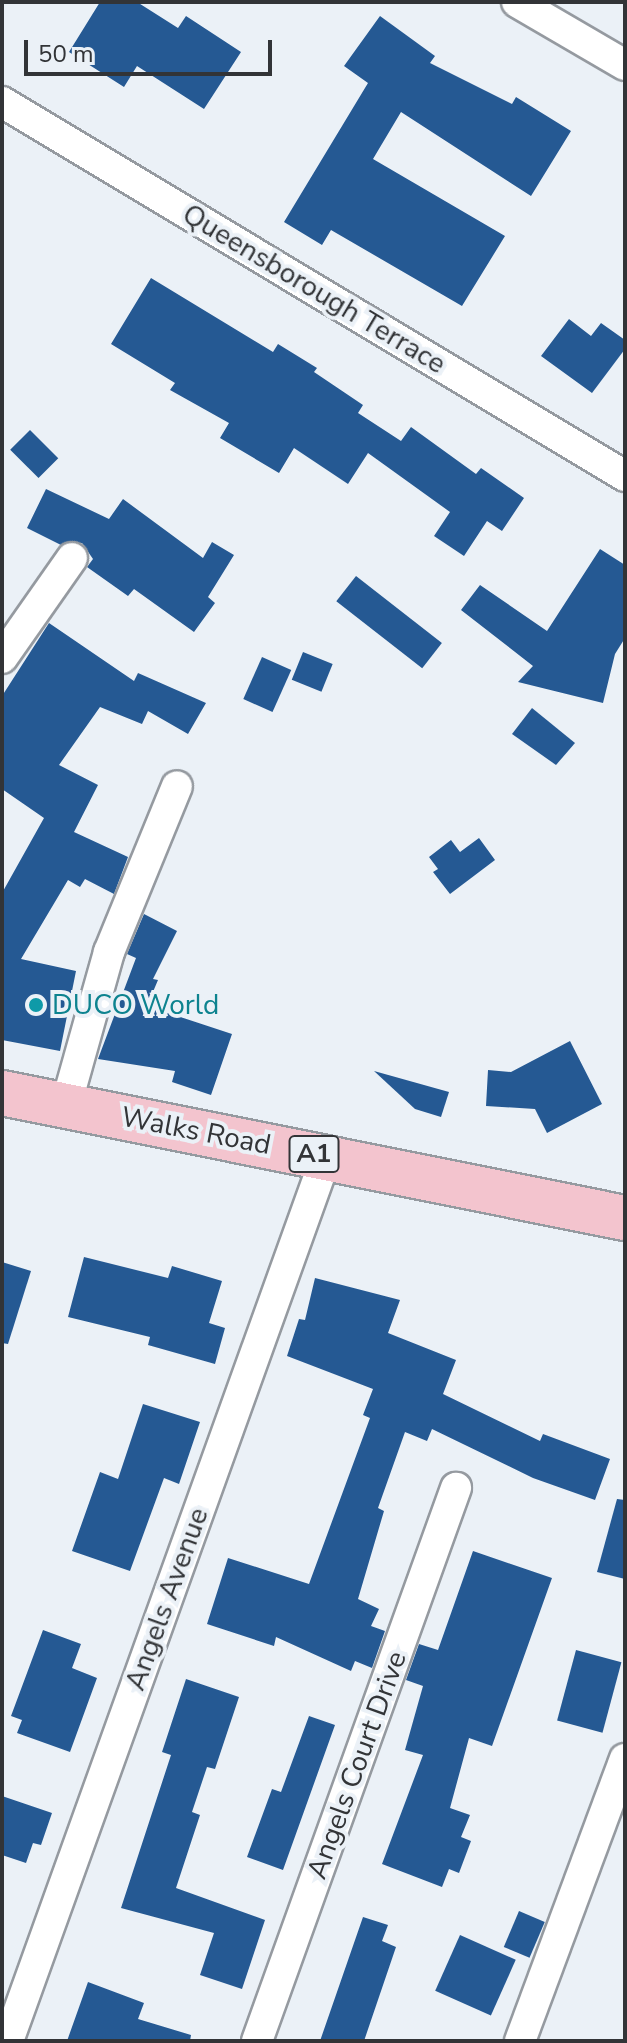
<!DOCTYPE html>
<html>
<head>
<meta charset="utf-8">
<style>
	body { margin:0 }
	#map { position:relative; width:627px; height:2043px; overflow:hidden; background:#ebf1f7; font-family:"Nunito Sans",sans-serif }
	div>[style] { position:absolute }
	[style*='--x'] { left:calc(var(--x)*1px); top:calc(var(--y)*1px); width:calc(var(--w)*1px); rotate:calc(var(--a)*1deg) }
	.building>* { inset:0; background:#255993; transform-origin:0 0 }
	.roads { filter:drop-shadow(2px 0 #959aa0) drop-shadow(-2px 0 #959aa0) drop-shadow(0 2px #959aa0) drop-shadow(0 -2px #959aa0) }
	.street>* { height:30px; margin:-15px; padding:0 15px; transform-origin:15px; border-radius:15px; background:#fff }
	.primary>* { height:44px; margin:-22px; padding:0 22px; transform-origin:22px; border-radius:22px; background:#f3c4ce }
	.dots>* { width:22px; height:22px; translate:-50% -50%; box-sizing:border-box; border:4px solid #ebf1f7; border-radius:50% }
	span { translate:-50% -50%; white-space:nowrap; text-align:center; line-height:1.15; -webkit-text-stroke:8px #ebf1f7; paint-order:stroke }
	.shield-label span { padding:2px 6px; background:#ebf1f7; border:2px solid; border-radius:6px; -webkit-text-stroke-width:0 }
	.shield-label { font-size:26px; color:#323437; font-weight:700 }
	.street-label { font-size:28px; color:#323437 }
	.culture-label { font-size:28px; color:#0d838f }
	.left { translate:0 -50%; text-align:left }
	.frame { position:absolute; inset:0; border:4px solid #323437; pointer-events:none }
	.scale { position:absolute; left:24px; top:40px; width:248px; height:36px; box-sizing:border-box; border:4px solid #323437; border-top:0; padding-left:10px; font-size:24px; line-height:28px; white-space:nowrap; color:#323437; -webkit-text-stroke:6px #ebf1f7; paint-order:stroke }
</style>
</head>
<body>
<div id="map">
	<div class="building">
		<i style="clip-path:polygon(100px 2px,137px 2px,178px 28px,186px 16px,241px 52px,204px 109px,137px 66px,124px 87px,69px 52px)"></i>
		<i style="clip-path:polygon(380px 16px,435px 56px,430px 63px,512px 104px,516px 97px,571px 131px,531px 196px,401px 112px,373px 159px,505px 236px,462px 306px,331px 230px,322px 245px,284px 222px,368px 83px,344px 66px)"></i>
		<i style="clip-path:polygon(151px 278px,273px 352px,278px 344px,317px 368px,314px 372px,363px 405px,358px 413px,401px 441px,411px 427px,476px 474px,481px 468px,524px 498px,502px 531px,487px 521px,464px 556px,434px 536px,450px 512px,368px 453px,348px 484px,294px 448px,279px 473px,220px 438px,229px 423px,170px 390px,175px 383px,111px 344px)"></i>
		<i style="clip-path:polygon(569px 319px,591px 336px,601px 323px,625px 340px,625px 349px,592px 393px,541px 356px)"></i>
		<i style="left:30px;top:430px;width:40px;height:28px;rotate:45deg"></i>
		<i style="clip-path:polygon(46px 489px,109px 519px,123px 499px,203px 558px,212px 542px,234px 555px,208px 597px,215px 603px,194px 632px,134px 589px,128px 596px,87px 567px,93px 559px,82px 543px,61px 545px,27px 528px)"></i>
		<i style="clip-path:polygon(600px 549px,625px 565px,625px 638px,615px 654px,603px 703px,518px 682px,533px 666px,461px 610px,480px 585px,547px 631px)"></i>
		<i style="left:356px;top:576px;width:109px;height:32px;rotate:38deg"></i>
		<i style="clip-path:polygon(49px 623px,134px 681px,138px 673px,206px 703px,188px 734px,148px 711px,142px 724px,100px 707px,59px 765px,98px 785px,74px 832px,128px 857px,114px 894px,85px 879px,80px 887px,68px 880px,21px 959px,76px 971px,60px 1051px,2px 1040px,2px 893px,44px 818px,2px 789px,2px 696px)"></i>
		<i style="left:303px;top:652px;width:32px;height:30px;rotate:22deg"></i>
		<i style="left:262px;top:657px;width:32px;height:46px;rotate:24deg"></i>
		<i style="clip-path:polygon(532px 708px,575px 743px,556px 765px,512px 734px)"></i>
		<i style="clip-path:polygon(479px 838px,495px 860px,450px 894px,433px 872px,438px 869px,429px 857px,451px 840px,460px 852px)"></i>
		<i style="clip-path:polygon(144px 914px,177px 931px,153px 979px,158px 980px,147px 1006px,232px 1034px,211px 1095px,172px 1082px,175px 1071px,98px 1059px,136px 958px,127px 954px)"></i>
		<i style="clip-path:polygon(570px 1041px,602px 1104px,547px 1133px,535px 1109px,486px 1106px,488px 1070px,511px 1072px)"></i>
		<i style="clip-path:polygon(374px 1071px,449px 1092px,441px 1117px,415px 1109px)"></i>
		<i style="clip-path:polygon(84px 1257px,168px 1278px,172px 1266px,222px 1281px,209px 1323px,225px 1328px,215px 1364px,148px 1345px,150px 1337px,68px 1317px)"></i>
		<i style="clip-path:polygon(2px 1262px,31px 1271px,8px 1344px,2px 1343px)"></i>
		<i style="clip-path:polygon(315px 1278px,400px 1300px,388px 1333px,456px 1360px,443px 1394px,540px 1441px,543px 1434px,610px 1459px,595px 1500px,533px 1478px,432px 1429px,427px 1441px,405px 1432px,378px 1508px,384px 1511px,358px 1599px,379px 1609px,371px 1626px,385px 1631px,372px 1668px,355px 1661px,351px 1671px,276px 1637px,274px 1646px,207px 1624px,228px 1558px,309px 1584px,370px 1418px,363px 1415px,373px 1389px,287px 1356px,299px 1319px,305px 1320px)"></i>
		<i style="clip-path:polygon(143px 1404px,200px 1422px,179px 1484px,164px 1478px,130px 1571px,72px 1551px,100px 1472px,118px 1479px)"></i>
		<i style="clip-path:polygon(617px 1499px,625px 1500px,625px 1579px,597px 1572px)"></i>
		<i style="clip-path:polygon(473px 1551px,552px 1578px,492px 1746px,469px 1738px,450px 1808px,470px 1815px,461px 1837px,471px 1841px,459px 1873px,449px 1869px,442px 1887px,382px 1864px,423px 1755px,405px 1750px,423px 1686px,406px 1680px,419px 1644px,438px 1650px)"></i>
		<i style="clip-path:polygon(43px 1630px,81px 1644px,72px 1668px,97px 1678px,70px 1752px,17px 1733px,22px 1720px,11px 1716px)"></i>
		<i style="left:576px;top:1650px;width:47px;height:73px;rotate:15deg"></i>
		<i style="clip-path:polygon(186px 1679px,239px 1697px,215px 1769px,207px 1767px,192px 1812px,200px 1815px,176px 1888px,265px 1920px,242px 1989px,200px 1975px,214px 1933px,121px 1908px,171px 1755px,162px 1752px)"></i>
		<i style="clip-path:polygon(309px 1716px,335px 1725px,283px 1870px,247px 1857px,272px 1789px,281px 1792px)"></i>
		<i style="clip-path:polygon(2px 1796px,52px 1813px,41px 1845px,33px 1843px,26px 1863px,2px 1855px)"></i>
		<i style="left:519px;top:1911px;width:28px;height:39px;rotate:23deg"></i>
		<i style="clip-path:polygon(363px 1917px,388px 1925px,382px 1941px,396px 1947px,364px 2041px,320px 2041px)"></i>
		<i style="left:460px;top:1935px;width:61px;height:61px;rotate:24deg"></i>
		<i style="clip-path:polygon(88px 1982px,144px 2003px,138px 2019px,191px 2035px,190px 2041px,67px 2041px)"></i>
	</div>
	<div class="roads">
		<div class="street">
			<i style="--x:517;--y:2;--w:125;--a:30.3"></i>
			<i style="--x:2;--y:102;--w:727;--a:30.98"></i>
			<i style="--x:2;--y:658;--w:122;--a:-55"></i>
			<i style="--x:66;--y:1105;--w:159;--a:-74.3"></i>
			<i style="--x:109;--y:952;--w:179;--a:-67.7"></i>
			<i style="--x:8;--y:2041;--w:939;--a:-70.21"></i>
			<i style="--x:257;--y:2041;--w:588;--a:-70.21"></i>
			<i style="--x:520;--y:2041;--w:301;--a:-69.6"></i>
		</div>
		<div class="primary">
			<i style="--x:2;--y:1093;--w:635;--a:11.35"></i>
		</div>
	</div>
	<div class="dots">
		<i style="left:36px;top:1005px;background:#0f9aa8"></i>
	</div>
	<div class="shield-label">
		<span style="left:314px;top:1154px">A1</span>
	</div>
	<div class="street-label">
		<span style="left:314px;top:289px;rotate:31deg">Queensborough Terrace</span>
		<span style="left:196px;top:1131px;rotate:11deg">Walks Road</span>
		<span style="left:167px;top:1599px;rotate:-70deg">Angels Avenue</span>
		<span style="left:357px;top:1765px;rotate:-70deg">Angels Court Drive</span>
	</div>
	<div class="culture-label">
		<span class="left" style="left:52px;top:1005px">DUCO World</span>
	</div>
	<div class="frame"></div>
	<div class="scale">50 m</div>
</div>
</body>
</html>
